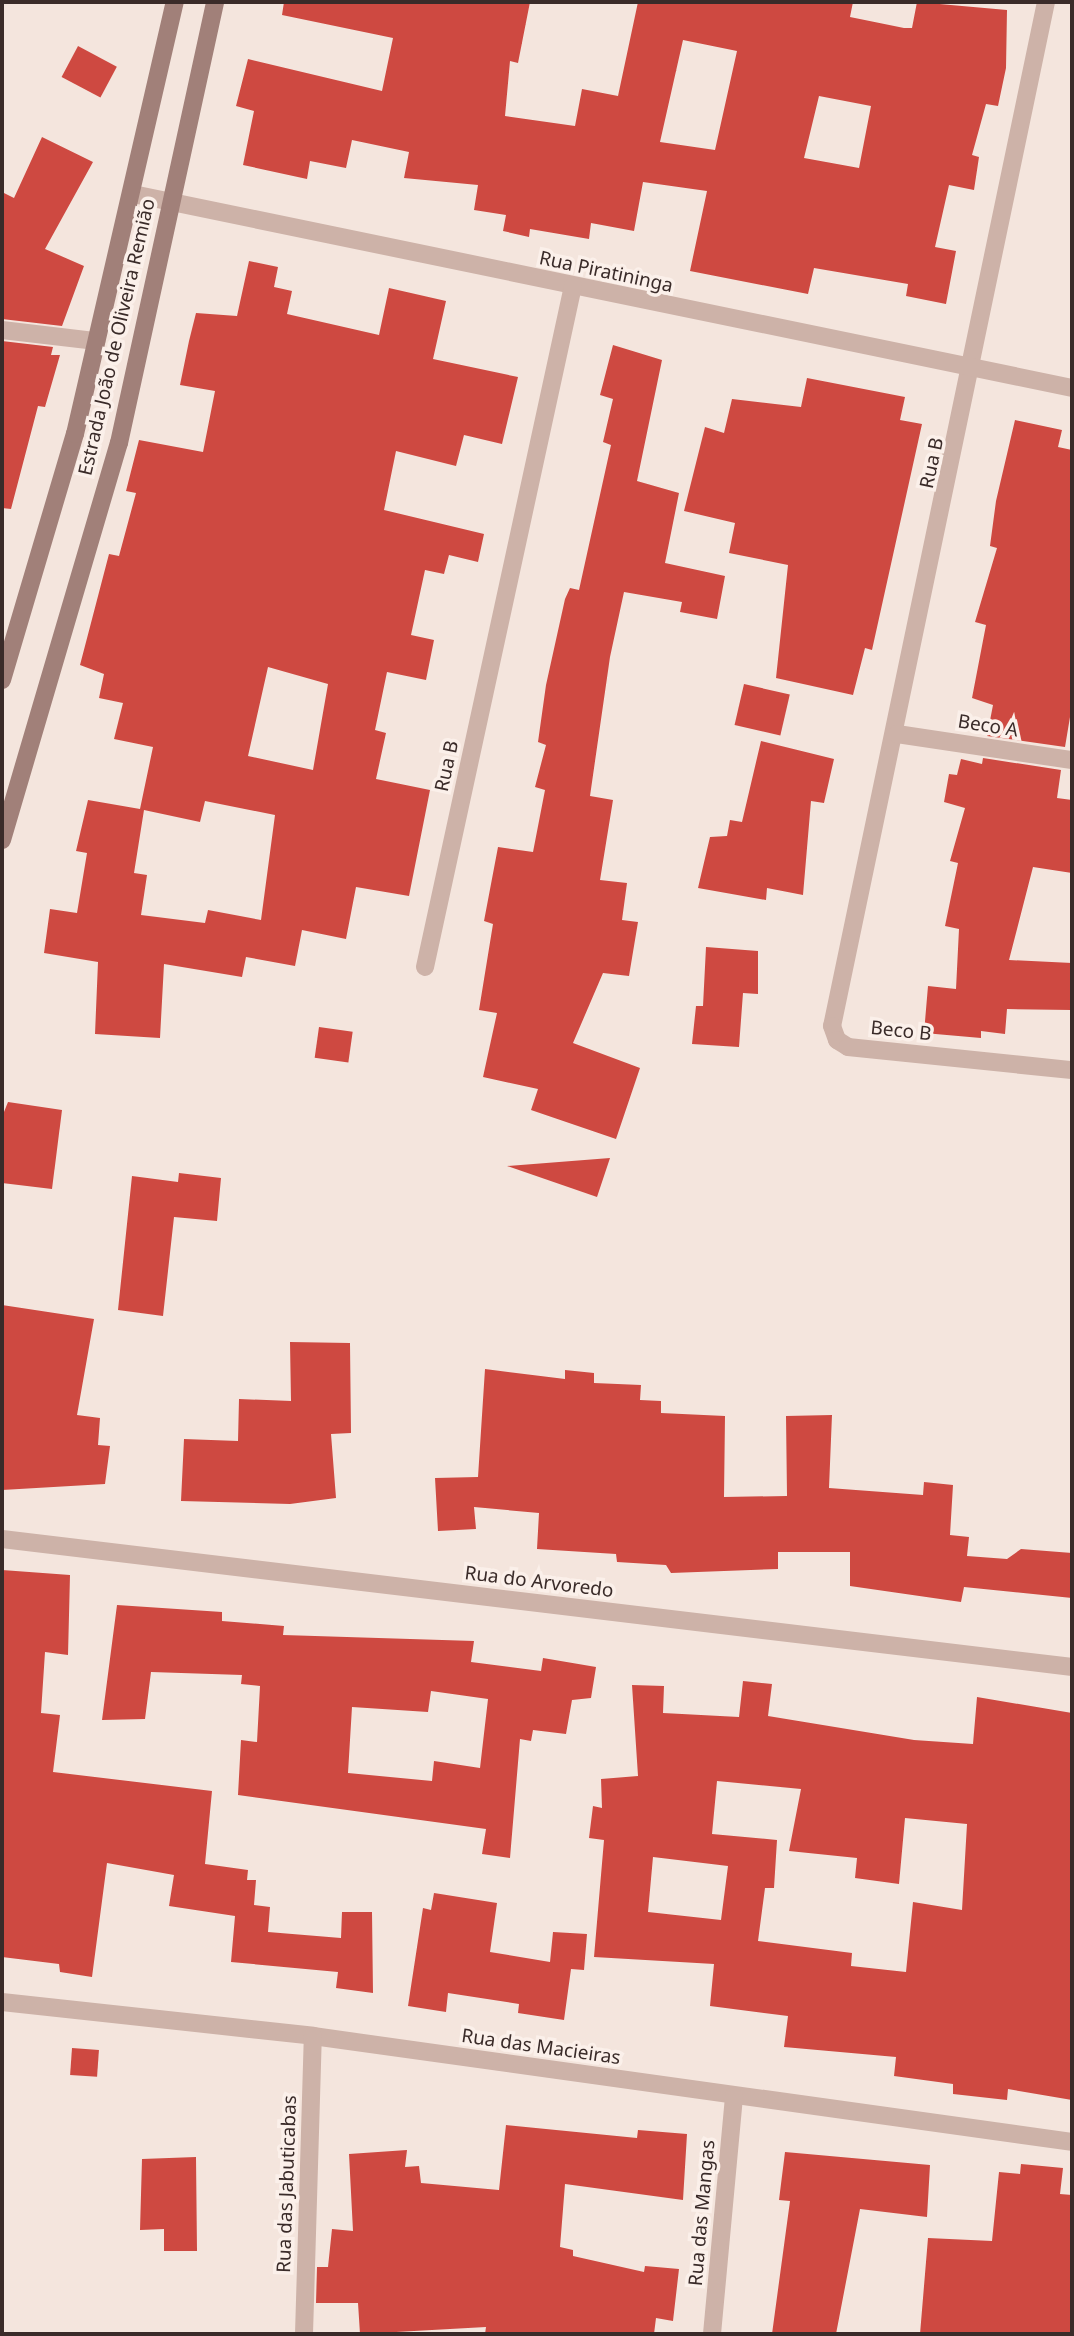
<!DOCTYPE html>
<html>
<head>
<meta charset="utf-8">
<style>
	body { margin:0 }
	#map { position:relative; width:1074px; height:2336px; overflow:hidden; background:#f4e5dd; font-family:"Noto Sans",sans-serif }
	div>[style] { position:absolute }
	[style*='--x'] { left:calc(var(--x)*1px); top:calc(var(--y)*1px); width:calc(var(--w)*1px); rotate:calc(var(--a)*1deg) }
	.building>* { inset:0; background:#ce4941; transform-origin:0 0 }
	.street>* { height:18px; margin:-9px; padding:0 9px; transform-origin:9px; border-radius:9px; background:#cdb2a8 }
	.secondary>* { height:18px; margin:-9px; padding:0 9px; transform-origin:9px; border-radius:9px; background:#a18079 }
	span { translate:-50% -50%; white-space:nowrap; text-align:center; line-height:1.15; -webkit-text-stroke:7px #fbf0ea; paint-order:stroke }
	.street-label { font-size:19px; color:#3a2b29 }
	.frame { position:absolute; inset:0; border:4px solid #3a2b29; pointer-events:none }
</style>
</head>
<body>
<div id="map">
	<div class="building">
		<i style="clip-path:polygon(evenodd,284px 2px,530px 2px,518px 63px,510px 61px,505px 116px,575px 126px,582px 89px,618px 96px,638px 2px,853px 2px,850px 17px,904px 28px,912px 28px,917px 2px,1007px 10px,1006px 68px,998px 106px,986px 104px,972px 155px,979px 157px,974px 190px,949px 185px,935px 247px,956px 251px,946px 304px,906px 296px,908px 284px,814px 268px,808px 294px,690px 271px,707px 191px,643px 182px,634px 231px,591px 223px,589px 239px,530px 229px,529px 237px,503px 231px,506px 215px,474px 210px,478px 185px,404px 178px,409px 152px,352px 140px,346px 168px,310px 161px,307px 179px,243px 165px,254px 111px,236px 106px,248px 59px,382px 91px,393px 38px,282px 15px,284px 2px,683px 40px,737px 51px,715px 150px,660px 142px,683px 40px,284px 2px,819px 96px,871px 106px,859px 168px,804px 158px,819px 96px)"></i>
		<i style="left:78px;top:46px;width:44px;height:35px;rotate:28deg"></i>
		<i style="clip-path:polygon(42px 137px,93px 162px,45px 249px,84px 266px,62px 326px,2px 319px,2px 192px,14px 198px)"></i>
		<i style="clip-path:polygon(evenodd,249px 261px,278px 267px,274px 287px,292px 291px,287px 314px,379px 335px,389px 288px,446px 301px,433px 359px,518px 377px,502px 444px,464px 435px,456px 466px,396px 451px,384px 510px,484px 534px,478px 562px,449px 555px,444px 574px,425px 570px,411px 635px,434px 640px,426px 680px,387px 672px,375px 730px,386px 733px,376px 779px,430px 790px,409px 896px,356px 887px,346px 939px,302px 930px,295px 966px,246px 957px,242px 977px,164px 964px,160px 1038px,95px 1034px,98px 962px,44px 953px,50px 909px,77px 913px,87px 853px,76px 851px,88px 800px,140px 809px,153px 747px,114px 739px,123px 703px,99px 698px,104px 674px,80px 665px,109px 554px,119px 556px,136px 493px,126px 491px,139px 440px,203px 452px,215px 391px,180px 385px,189px 341px,196px 313px,237px 316px,249px 261px,268px 667px,328px 684px,313px 770px,248px 756px,268px 667px,249px 261px,205px 801px,275px 815px,261px 920px,208px 910px,205px 923px,141px 915px,147px 875px,134px 873px,144px 810px,200px 822px,205px 801px)"></i>
		<i style="clip-path:polygon(2px 341px,53px 347px,51px 355px,60px 355px,45px 407px,38px 406px,11px 509px,2px 508px)"></i>
		<i style="clip-path:polygon(613px 345px,662px 360px,637px 481px,679px 493px,665px 563px,725px 576px,717px 619px,680px 612px,682px 602px,624px 592px,610px 657px,590px 796px,613px 800px,600px 880px,627px 883px,622px 920px,638px 922px,629px 976px,603px 973px,573px 1043px,640px 1068px,616px 1139px,531px 1110px,538px 1089px,483px 1077px,497px 1013px,479px 1010px,493px 924px,484px 921px,498px 847px,533px 852px,545px 790px,535px 787px,546px 745px,538px 742px,546px 685px,565px 599px,570px 588px,579px 590px,611px 445px,603px 442px,613px 399px,600px 395px)"></i>
		<i style="clip-path:polygon(807px 378px,905px 397px,900px 420px,922px 424px,872px 650px,865px 648px,853px 695px,776px 678px,788px 565px,729px 553px,735px 523px,684px 511px,705px 427px,724px 433px,732px 399px,801px 407px)"></i>
		<i style="clip-path:polygon(1015px 420px,1062px 430px,1058px 447px,1072px 450px,1072px 705px,1065px 747px,987px 736px,993px 705px,972px 698px,986px 625px,975px 622px,997px 548px,990px 546px,996px 501px)"></i>
		<i style="left:744px;top:684px;width:47px;height:42px;rotate:13deg"></i>
		<i style="clip-path:polygon(761px 741px,834px 759px,824px 803px,811px 801px,803px 895px,767px 888px,766px 900px,698px 888px,710px 837px,727px 836px,730px 820px,742px 822px)"></i>
		<i style="clip-path:polygon(983px 758px,1061px 770px,1057px 798px,1072px 800px,1072px 873px,1033px 867px,1009px 960px,1072px 963px,1072px 1010px,1007px 1009px,1005px 1034px,981px 1031px,981px 1038px,924px 1033px,928px 986px,956px 989px,959px 929px,945px 926px,958px 863px,950px 861px,965px 808px,944px 802px,949px 774px,957px 775px,961px 759px,982px 764px)"></i>
		<i style="clip-path:polygon(706px 947px,758px 951px,758px 994px,743px 993px,739px 1047px,692px 1044px,696px 1006px,703px 1006px)"></i>
		<i style="left:319px;top:1027px;width:34px;height:31px;rotate:8deg"></i>
		<i style="clip-path:polygon(8px 1102px,62px 1110px,52px 1189px,2px 1183px,2px 1117px)"></i>
		<i style="clip-path:polygon(610px 1158px,597px 1197px,507px 1166px)"></i>
		<i style="clip-path:polygon(179px 1173px,221px 1178px,217px 1221px,174px 1217px,163px 1316px,118px 1310px,132px 1176px,178px 1182px)"></i>
		<i style="clip-path:polygon(2px 1305px,94px 1319px,77px 1415px,100px 1418px,98px 1445px,110px 1446px,105px 1484px,2px 1490px)"></i>
		<i style="clip-path:polygon(290px 1342px,350px 1343px,351px 1433px,331px 1434px,336px 1498px,290px 1504px,181px 1501px,184px 1439px,238px 1441px,239px 1399px,291px 1401px)"></i>
		<i style="clip-path:polygon(485px 1369px,565px 1379px,565px 1370px,594px 1373px,594px 1383px,641px 1385px,640px 1400px,661px 1401px,661px 1413px,725px 1416px,724px 1497px,787px 1496px,786px 1416px,832px 1415px,829px 1488px,923px 1495px,924px 1482px,953px 1485px,950px 1535px,969px 1537px,967px 1556px,1007px 1559px,1021px 1549px,1072px 1553px,1072px 1598px,964px 1587px,961px 1602px,850px 1586px,850px 1552px,778px 1552px,778px 1569px,671px 1573px,666px 1565px,617px 1562px,616px 1554px,537px 1549px,539px 1513px,474px 1507px,476px 1529px,438px 1531px,435px 1478px,478px 1477px)"></i>
		<i style="clip-path:polygon(2px 1570px,70px 1575px,68px 1655px,45px 1652px,41px 1713px,60px 1715px,53px 1772px,212px 1791px,205px 1864px,248px 1870px,247px 1880px,256px 1880px,254px 1905px,270px 1907px,268px 1932px,341px 1938px,342px 1912px,372px 1912px,373px 1993px,336px 1988px,338px 1972px,231px 1962px,235px 1916px,169px 1906px,174px 1875px,107px 1863px,92px 1977px,60px 1972px,59px 1964px,2px 1957px)"></i>
		<i style="clip-path:polygon(evenodd,117px 1605px,222px 1612px,222px 1621px,284px 1626px,283px 1635px,474px 1641px,471px 1662px,541px 1671px,543px 1658px,596px 1667px,591px 1698px,572px 1700px,566px 1734px,533px 1730px,531px 1741px,520px 1739px,510px 1858px,482px 1854px,486px 1829px,238px 1795px,241px 1740px,257px 1742px,260px 1686px,241px 1684px,242px 1675px,151px 1672px,145px 1719px,102px 1720px,117px 1605px,431px 1691px,488px 1699px,480px 1768px,434px 1761px,432px 1781px,348px 1773px,352px 1707px,428px 1712px,431px 1691px)"></i>
		<i style="clip-path:polygon(evenodd,743px 1681px,772px 1684px,768px 1716px,914px 1740px,973px 1744px,977px 1697px,1072px 1713px,1072px 2100px,1008px 2089px,1007px 2100px,953px 2094px,953px 2084px,894px 2076px,896px 2057px,784px 2047px,788px 2016px,710px 2006px,714px 1964px,594px 1957px,604px 1840px,589px 1838px,593px 1806px,602px 1808px,601px 1779px,638px 1776px,632px 1685px,664px 1686px,663px 1713px,739px 1717px,743px 1681px,717px 1781px,801px 1789px,789px 1851px,857px 1858px,855px 1878px,899px 1884px,905px 1818px,967px 1824px,962px 1910px,913px 1902px,906px 1972px,851px 1966px,852px 1953px,758px 1941px,765px 1888px,774px 1888px,777px 1840px,712px 1834px,717px 1781px,743px 1681px,653px 1857px,728px 1866px,721px 1920px,648px 1912px,653px 1857px)"></i>
		<i style="clip-path:polygon(434px 1893px,497px 1903px,490px 1952px,550px 1962px,553px 1932px,587px 1934px,584px 1970px,571px 1969px,564px 2020px,518px 2013px,519px 2004px,448px 1993px,446px 2012px,408px 2006px,423px 1908px,431px 1910px)"></i>
		<i style="left:72px;top:2048px;width:27px;height:27px;rotate:4deg"></i>
		<i style="clip-path:polygon(506px 2125px,637px 2138px,638px 2130px,687px 2134px,683px 2200px,565px 2184px,560px 2247px,573px 2250px,573px 2256px,644px 2272px,645px 2266px,679px 2269px,673px 2321px,656px 2318px,654px 2334px,485px 2334px,486px 2327px,360px 2334px,358px 2303px,316px 2303px,317px 2267px,328px 2267px,332px 2229px,353px 2231px,349px 2154px,407px 2150px,405px 2167px,419px 2166px,421px 2183px,499px 2190px)"></i>
		<i style="clip-path:polygon(785px 2152px,930px 2165px,927px 2217px,860px 2209px,836px 2334px,772px 2334px,790px 2201px,779px 2200px)"></i>
		<i style="clip-path:polygon(196px 2157px,197px 2251px,164px 2251px,164px 2229px,140px 2230px,142px 2159px)"></i>
		<i style="clip-path:polygon(1021px 2164px,1063px 2168px,1060px 2194px,1072px 2195px,1072px 2334px,920px 2334px,928px 2238px,992px 2241px,999px 2172px,1020px 2174px)"></i>
	</div>
	<div class="street">
		<i style="--x:1046;--y:2;--w:1046;--a:101.8"></i>
		<i style="--x:832;--y:1026;--w:15;--a:70"></i>
		<i style="--x:837;--y:1040;--w:13;--a:32"></i>
		<i style="--x:848;--y:1047;--w:225;--a:5.9"></i>
		<i style="--x:133;--y:194;--w:959;--a:11.67"></i>
		<i style="--x:2;--y:330;--w:95;--a:6.7"></i>
		<i style="--x:897;--y:734;--w:177;--a:8.5"></i>
		<i style="--x:425;--y:967;--w:697;--a:-77.74"></i>
		<i style="--x:2;--y:1539;--w:1078;--a:6.82"></i>
		<i style="--x:2;--y:2002;--w:313;--a:6.2"></i>
		<i style="--x:313;--y:2036;--w:766;--a:7.95"></i>
		<i style="--x:304;--y:2334;--w:298;--a:-88.3"></i>
		<i style="--x:712;--y:2334;--w:239;--a:-84.7"></i>
	</div>
	<div class="secondary">
		<i style="--x:2;--y:680;--w:257;--a:-73.5"></i>
		<i style="--x:75;--y:434;--w:443;--a:-77"></i>
		<i style="--x:2;--y:840;--w:414;--a:-73.6"></i>
		<i style="--x:119;--y:443;--w:451;--a:-77.7"></i>
	</div>
	<div class="street-label">
		<span style="left:606px;top:272px;rotate:12deg">Rua Piratininga</span>
		<span style="left:117px;top:337px;rotate:-77deg">Estrada João de Oliveira Remião</span>
		<span style="left:932px;top:463px;rotate:-78deg">Rua B</span>
		<span style="left:988px;top:726px;rotate:9deg">Beco A</span>
		<span style="left:447px;top:766px;rotate:-78deg">Rua B</span>
		<span style="left:901px;top:1031px;rotate:6deg">Beco B</span>
		<span style="left:539px;top:1582px;rotate:7deg">Rua do Arvoredo</span>
		<span style="left:541px;top:2047px;rotate:8deg">Rua das Macieiras</span>
		<span style="left:287px;top:2184px;rotate:-88deg">Rua das Jabuticabas</span>
		<span style="left:702px;top:2213px;rotate:-85deg">Rua das Mangas</span>
	</div>
	<div class="frame"></div>
</div>
</body>
</html>
